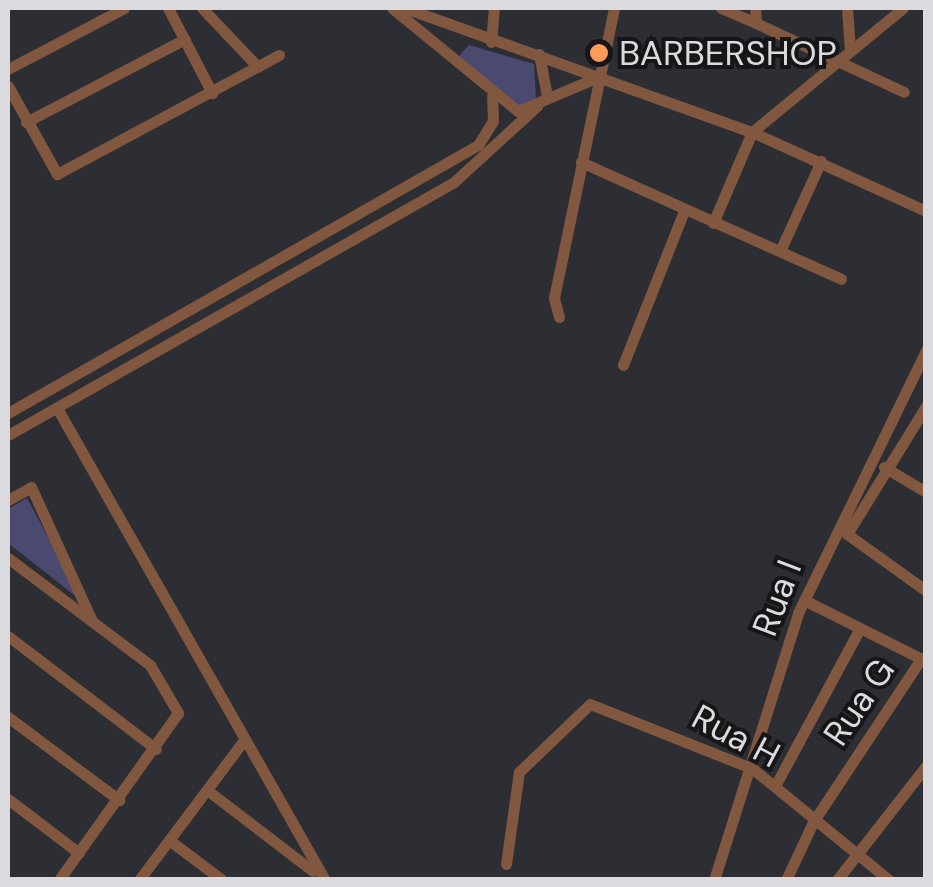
<!DOCTYPE html>
<html>
<head>
<meta charset="utf-8">
<style>
	body { margin:0 }
	#map { position:relative; width:933px; height:887px; overflow:hidden; background:#2d2e33; font-family:"DM Sans",sans-serif }
	div>[style] { position:absolute }
	[style*='--x'] { left:calc(var(--x)*1px); top:calc(var(--y)*1px); width:calc(var(--w)*1px); rotate:calc(var(--a)*1deg) }
	.green>* { inset:0; background:#4a4970 }
	.minor>* { height:11px; margin:-5.5px; padding:0 5.5px; transform-origin:5.5px; border-radius:5.5px; background:#81583f }
	.dots>* { width:28px; height:28px; translate:-50% -50%; box-sizing:border-box; border:5px solid #161618; border-radius:50% }
	span { translate:-50% -50%; white-space:nowrap; text-align:center; line-height:1.15; -webkit-text-stroke:8px #161618; paint-order:stroke }
	.poi-label { font-size:35px; color:#dbdbdf }
	.left { translate:0 -50%; text-align:left }
	.street-label { font-size:35px; color:#dbdbdf }
	.frame { position:absolute; inset:0; border:10px solid #dbdbdf; pointer-events:none }
</style>
</head>
<body>
<div id="map">
	<div class="green">
		<i style="clip-path:polygon(469px 45px,534px 64px,536px 99px,519px 106px,458px 57px)"></i>
		<i style="clip-path:polygon(27px 498px,83px 602px,8px 543px,8px 509px)"></i>
	</div>
	<div class="minor">
		<i style="--x:168;--y:8;--w:96;--a:62.6"></i>
		<i style="--x:202;--y:8;--w:81;--a:46.5"></i>
		<i style="--x:392;--y:8;--w:163;--a:39.3"></i>
		<i style="--x:518;--y:111;--w:89;--a:-23.1"></i>
		<i style="--x:405;--y:8;--w:368;--a:19.7"></i>
		<i style="--x:752;--y:132;--w:191;--a:24.4"></i>
		<i style="--x:721;--y:8;--w:38;--a:23"></i>
		<i style="--x:755;--y:8;--w:15;--a:86"></i>
		<i style="--x:756;--y:23;--w:163;--a:25"></i>
		<i style="--x:847;--y:8;--w:39;--a:86"></i>
		<i style="--x:491;--y:42;--w:34;--a:-85"></i>
		<i style="--x:539;--y:54;--w:43;--a:79.2"></i>
		<i style="--x:8;--y:69;--w:131;--a:-27.7"></i>
		<i style="--x:8;--y:86;--w:101;--a:60.9"></i>
		<i style="--x:57;--y:174;--w:252;--a:-28.2"></i>
		<i style="--x:26;--y:122;--w:179;--a:-27.6"></i>
		<i style="--x:581;--y:162;--w:285;--a:24.2"></i>
		<i style="--x:713;--y:223;--w:99;--a:-66.8"></i>
		<i style="--x:752;--y:132;--w:195;--a:-39.4"></i>
		<i style="--x:780;--y:251;--w:99;--a:-65.5"></i>
		<i style="--x:559;--y:317;--w:20;--a:-105"></i>
		<i style="--x:554;--y:298;--w:296;--a:-78.3"></i>
		<i style="--x:623;--y:365;--w:166;--a:-68.4"></i>
		<i style="--x:57;--y:408;--w:543;--a:60.41"></i>
		<i style="--x:8;--y:413;--w:541;--a:-29.69"></i>
		<i style="--x:478;--y:145;--w:28;--a:-58"></i>
		<i style="--x:493;--y:121;--w:25;--a:-92"></i>
		<i style="--x:8;--y:435;--w:513;--a:-29.56"></i>
		<i style="--x:454;--y:182;--w:113;--a:-42.5"></i>
		<i style="--x:884;--y:467;--w:49;--a:30.8"></i>
		<i style="--x:8;--y:500;--w:26;--a:-29"></i>
		<i style="--x:31;--y:487;--w:147;--a:65.5"></i>
		<i style="--x:8;--y:558;--w:178;--a:37"></i>
		<i style="--x:150;--y:665;--w:56;--a:59.7"></i>
		<i style="--x:178;--y:713;--w:205;--a:125.5"></i>
		<i style="--x:925;--y:590;--w:96;--a:-144.3"></i>
		<i style="--x:847;--y:534;--w:150;--a:-58.3"></i>
		<i style="--x:804;--y:600;--w:136;--a:26.6"></i>
		<i style="--x:8;--y:636;--w:186;--a:37.4"></i>
		<i style="--x:8;--y:717;--w:139;--a:36.8"></i>
		<i style="--x:775;--y:786;--w:179;--a:-61.7"></i>
		<i style="--x:207;--y:790;--w:133;--a:37.4"></i>
		<i style="--x:8;--y:799;--w:89;--a:37.3"></i>
		<i style="--x:169;--y:840;--w:66;--a:37"></i>
		<i style="--x:506;--y:864;--w:93;--a:-82"></i>
		<i style="--x:519;--y:772;--w:98;--a:-43.8"></i>
		<i style="--x:590;--y:704;--w:175;--a:21.7"></i>
		<i style="--x:753;--y:769;--w:176;--a:39.2"></i>
		<i style="--x:139;--y:880;--w:175;--a:-53.1"></i>
		<i style="--x:714;--y:880;--w:280;--a:-72.5"></i>
		<i style="--x:798;--y:613;--w:292;--a:-64"></i>
		<i style="--x:786;--y:880;--w:64;--a:-65"></i>
		<i style="--x:813;--y:822;--w:196;--a:-56.5"></i>
		<i style="--x:837;--y:880;--w:145;--a:-52"></i>
	</div>
	<div class="dots">
		<i style="left:599px;top:53px;background:#ff9b59"></i>
	</div>
	<div class="poi-label">
		<span class="left" style="left:619px;top:53px">BARBERSHOP</span>
	</div>
	<div class="street-label">
		<span style="left:777px;top:598px;rotate:-69deg">Rua I</span>
		<span style="left:859px;top:702px;rotate:-56deg">Rua G</span>
		<span style="left:736px;top:736px;rotate:28deg">Rua H</span>
	</div>
	<div class="frame"></div>
</div>
</body>
</html>
